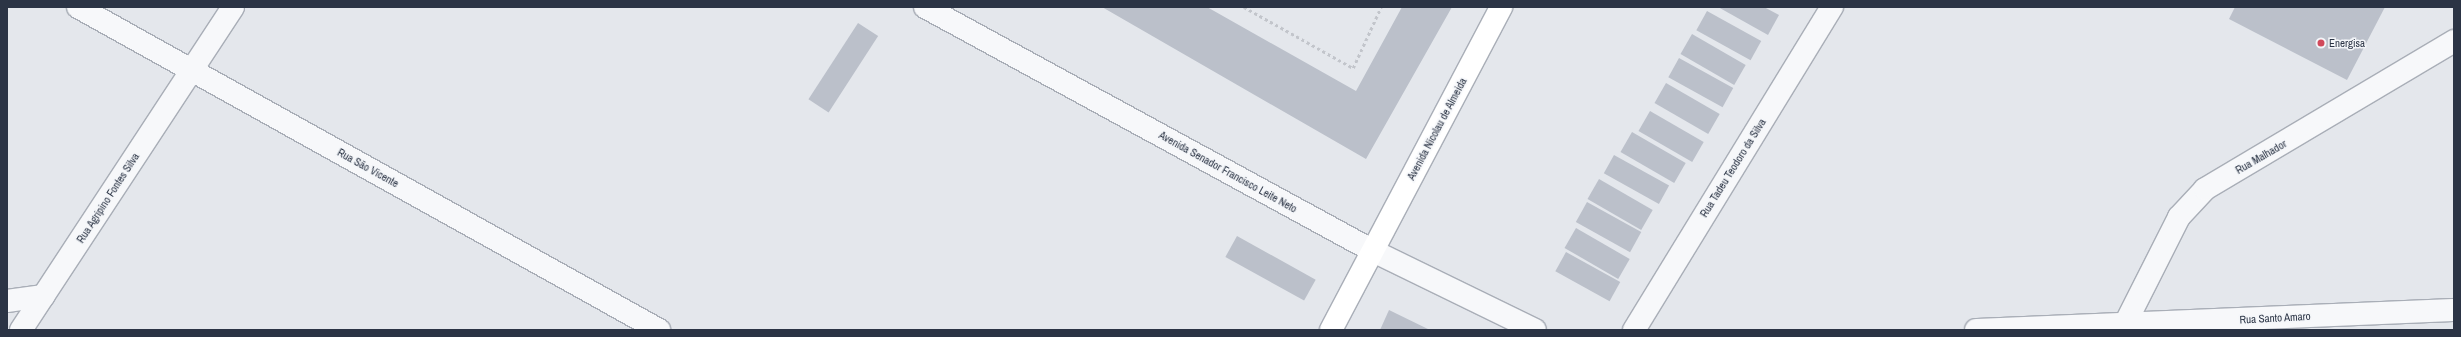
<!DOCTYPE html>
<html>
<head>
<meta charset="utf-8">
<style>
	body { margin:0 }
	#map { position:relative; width:2461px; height:337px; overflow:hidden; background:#e4e7ec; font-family:"Archivo Narrow",sans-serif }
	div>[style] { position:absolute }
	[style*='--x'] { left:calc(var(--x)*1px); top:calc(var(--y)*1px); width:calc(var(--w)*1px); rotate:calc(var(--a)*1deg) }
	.building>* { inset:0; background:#bbc0ca; transform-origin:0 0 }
	.path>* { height:2.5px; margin-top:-1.25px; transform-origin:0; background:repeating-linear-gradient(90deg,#c2c5cb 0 3px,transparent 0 6px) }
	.roads { filter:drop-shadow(1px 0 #a9aeb7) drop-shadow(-1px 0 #a9aeb7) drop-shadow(0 1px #a9aeb7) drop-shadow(0 -1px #a9aeb7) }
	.minor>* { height:22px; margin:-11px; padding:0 11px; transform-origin:11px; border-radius:11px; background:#f7f8fa }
	.tertiary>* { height:22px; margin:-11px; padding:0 11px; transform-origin:11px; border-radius:11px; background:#f7f8fa }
	.secondary>* { height:22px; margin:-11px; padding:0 11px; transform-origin:11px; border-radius:11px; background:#fff }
	.dots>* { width:11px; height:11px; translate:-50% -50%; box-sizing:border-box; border:2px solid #f4f6f9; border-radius:50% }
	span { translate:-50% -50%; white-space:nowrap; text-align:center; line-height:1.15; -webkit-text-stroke:3px #f4f6f9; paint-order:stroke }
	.poi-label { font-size:11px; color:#2b3445 }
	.left { translate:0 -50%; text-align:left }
	.street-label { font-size:11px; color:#2b3445 }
	.frame { position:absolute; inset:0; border:8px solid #2b3445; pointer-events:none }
</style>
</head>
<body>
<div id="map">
	<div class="building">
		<i style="clip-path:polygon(1102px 7px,1207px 7px,1356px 91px,1402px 7px,1452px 7px,1366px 159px)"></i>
		<i style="clip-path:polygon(1718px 7px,1764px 7px,1779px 15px,1768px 35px)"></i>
		<i style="clip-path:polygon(2235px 7px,2385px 7px,2347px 80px,2229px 19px)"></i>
		<i style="left:1707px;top:11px;width:62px;height:22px;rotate:29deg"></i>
		<i style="left:858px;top:23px;width:24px;height:91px;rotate:33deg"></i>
		<i style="left:1692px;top:34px;width:62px;height:23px;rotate:30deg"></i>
		<i style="left:1679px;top:58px;width:62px;height:22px;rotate:29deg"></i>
		<i style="left:1666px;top:83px;width:62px;height:23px;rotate:30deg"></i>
		<i style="left:1650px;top:111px;width:62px;height:23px;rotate:30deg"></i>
		<i style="left:1632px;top:132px;width:62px;height:23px;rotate:30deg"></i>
		<i style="left:1614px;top:155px;width:63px;height:21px;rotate:29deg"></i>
		<i style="left:1599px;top:179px;width:62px;height:23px;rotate:30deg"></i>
		<i style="left:1587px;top:202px;width:62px;height:23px;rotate:29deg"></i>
		<i style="left:1576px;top:228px;width:62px;height:23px;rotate:30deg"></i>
		<i style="left:1237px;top:236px;width:90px;height:24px;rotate:29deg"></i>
		<i style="left:1566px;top:252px;width:62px;height:22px;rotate:29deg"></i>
		<i style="clip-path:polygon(1389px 310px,1430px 330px,1380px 330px)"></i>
	</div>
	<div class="path">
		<i style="--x:1244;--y:7;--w:125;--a:29.2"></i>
		<i style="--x:1353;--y:68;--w:67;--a:-65.3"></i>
	</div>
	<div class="roads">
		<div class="minor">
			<i style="--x:78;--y:7;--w:665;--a:29.07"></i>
			<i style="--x:1373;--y:251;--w:180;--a:26"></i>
			<i style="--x:7;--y:301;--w:37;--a:-8"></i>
			<i style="--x:21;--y:330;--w:386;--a:-56.7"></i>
			<i style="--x:1634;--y:330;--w:379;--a:-58.5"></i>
			<i style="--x:1976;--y:330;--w:478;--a:-2.4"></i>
			<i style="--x:2122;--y:330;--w:127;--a:-63.2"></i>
			<i style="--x:2179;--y:217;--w:38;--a:-47"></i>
			<i style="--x:2205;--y:189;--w:290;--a:-30.7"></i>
		</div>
		<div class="tertiary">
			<i style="--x:925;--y:7;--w:510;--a:28.57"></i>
		</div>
		<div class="secondary">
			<i style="--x:1331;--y:330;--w:365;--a:-62.2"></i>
		</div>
	</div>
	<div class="dots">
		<i style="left:2321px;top:43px;background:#d1495b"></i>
	</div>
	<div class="poi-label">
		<span class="left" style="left:2329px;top:43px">Energisa</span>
	</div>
	<div class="street-label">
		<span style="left:1437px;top:129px;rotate:-62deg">Avenida Nicolau de Almeida</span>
		<span style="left:2261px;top:157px;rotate:-30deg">Rua Malhador</span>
		<span style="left:368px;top:168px;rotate:29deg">Rua São Vicente</span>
		<span style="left:1733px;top:168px;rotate:-58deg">Rua Tadeu Teodoro da Silva</span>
		<span style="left:1228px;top:172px;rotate:29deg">Avenida Senador Francisco Leite Neto</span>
		<span style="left:108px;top:198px;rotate:-57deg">Rua Agripino Fontes Silva</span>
		<span style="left:2275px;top:318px;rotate:-3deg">Rua Santo Amaro</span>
	</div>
	<div class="frame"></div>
</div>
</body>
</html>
